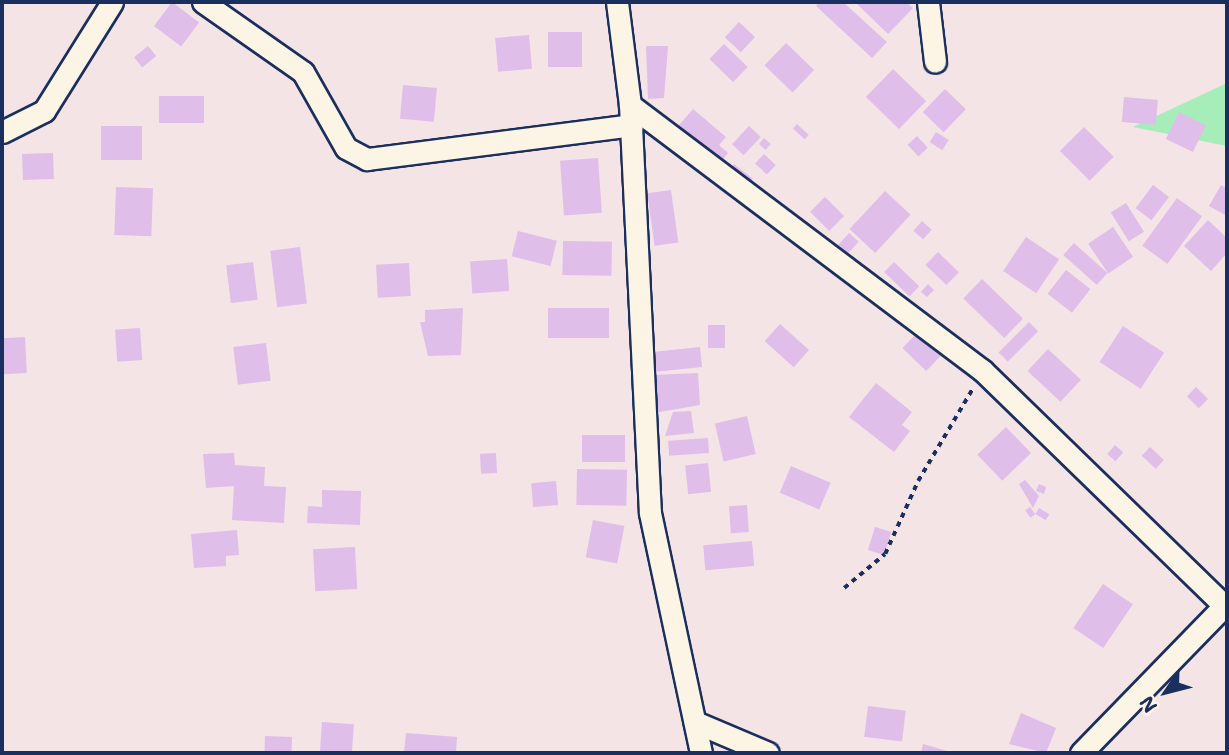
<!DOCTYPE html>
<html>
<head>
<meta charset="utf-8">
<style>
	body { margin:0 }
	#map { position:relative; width:1229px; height:755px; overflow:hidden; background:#f4e4e6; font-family:"Shantell Sans",sans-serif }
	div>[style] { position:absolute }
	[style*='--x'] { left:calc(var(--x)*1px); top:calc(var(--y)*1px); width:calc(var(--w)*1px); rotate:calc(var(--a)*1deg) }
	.green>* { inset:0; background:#a6edba }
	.building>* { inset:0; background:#e0beea; transform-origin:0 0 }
	.path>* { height:3.5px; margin-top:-1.75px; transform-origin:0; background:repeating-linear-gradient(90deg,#1b2f5e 0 5px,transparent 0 10px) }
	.roads { filter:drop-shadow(2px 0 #1b2f5e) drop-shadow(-2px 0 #1b2f5e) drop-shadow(0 2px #1b2f5e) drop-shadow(0 -2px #1b2f5e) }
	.street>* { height:21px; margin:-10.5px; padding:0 10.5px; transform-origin:10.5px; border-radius:10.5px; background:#fcf5e5 }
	span { translate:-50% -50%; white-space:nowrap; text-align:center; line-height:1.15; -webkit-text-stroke:5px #fcf5e5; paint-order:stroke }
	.frame { position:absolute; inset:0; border:4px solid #1b2f5e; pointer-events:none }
	.north { position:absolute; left:1131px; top:657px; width:70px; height:70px; -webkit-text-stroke:5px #fcf5e5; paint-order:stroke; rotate:235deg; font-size:19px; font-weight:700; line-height:28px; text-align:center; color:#1b2f5e }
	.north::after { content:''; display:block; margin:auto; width:24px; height:32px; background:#1b2f5e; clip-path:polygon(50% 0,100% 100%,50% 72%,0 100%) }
</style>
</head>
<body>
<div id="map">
	<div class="green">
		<i style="clip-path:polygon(1227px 83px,1227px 146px,1133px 127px)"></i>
	</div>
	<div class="building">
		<i style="left:172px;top:2px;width:34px;height:30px;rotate:37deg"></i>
		<i style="clip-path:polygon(819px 2px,843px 2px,887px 42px,872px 58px,816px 6px)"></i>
		<i style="clip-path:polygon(906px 2px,913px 8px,888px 34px,857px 4px)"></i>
		<i style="left:739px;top:22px;width:22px;height:21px;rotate:43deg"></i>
		<i style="left:548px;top:32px;width:34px;height:35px"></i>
		<i style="left:529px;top:35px;width:34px;height:34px;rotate:85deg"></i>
		<i style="left:786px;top:43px;width:39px;height:31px;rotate:44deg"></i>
		<i style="left:724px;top:44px;width:33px;height:21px;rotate:44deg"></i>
		<i style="left:148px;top:46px;width:13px;height:18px;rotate:51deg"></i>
		<i style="clip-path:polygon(646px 46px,668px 46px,664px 98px,648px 99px)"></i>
		<i style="left:893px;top:69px;width:46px;height:39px;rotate:44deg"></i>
		<i style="left:403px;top:85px;width:34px;height:34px;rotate:5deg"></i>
		<i style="left:945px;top:89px;width:29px;height:32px;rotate:44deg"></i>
		<i style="left:159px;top:96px;width:45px;height:27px"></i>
		<i style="left:1124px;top:97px;width:34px;height:25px;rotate:5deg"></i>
		<i style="clip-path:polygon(693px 109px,726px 137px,719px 145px,728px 153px,716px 168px,673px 132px)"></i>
		<i style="left:1179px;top:112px;width:30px;height:30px;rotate:26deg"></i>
		<i style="left:797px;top:124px;width:16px;height:6px;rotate:43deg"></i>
		<i style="left:101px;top:126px;width:41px;height:34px"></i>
		<i style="left:749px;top:126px;width:16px;height:25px;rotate:43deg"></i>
		<i style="left:1084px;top:127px;width:42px;height:34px;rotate:45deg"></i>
		<i style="left:936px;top:132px;width:15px;height:12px;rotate:32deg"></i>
		<i style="left:917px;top:136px;width:16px;height:13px;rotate:47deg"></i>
		<i style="left:764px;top:138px;width:9px;height:8px;rotate:41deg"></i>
		<i style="left:53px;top:153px;width:26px;height:31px;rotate:88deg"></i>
		<i style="left:764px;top:154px;width:16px;height:13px;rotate:43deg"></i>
		<i style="left:598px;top:158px;width:55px;height:38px;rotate:86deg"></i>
		<i style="left:734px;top:164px;width:24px;height:16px;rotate:38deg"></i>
		<i style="left:1153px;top:185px;width:20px;height:29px;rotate:37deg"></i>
		<i style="clip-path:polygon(1221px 185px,1227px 189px,1227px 216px,1209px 206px)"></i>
		<i style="left:116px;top:187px;width:37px;height:48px;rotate:2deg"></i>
		<i style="left:671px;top:190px;width:53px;height:24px;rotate:82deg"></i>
		<i style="left:885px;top:191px;width:35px;height:52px;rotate:43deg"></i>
		<i style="left:825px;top:197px;width:27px;height:21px;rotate:45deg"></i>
		<i style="left:1177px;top:198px;width:31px;height:59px;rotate:36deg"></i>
		<i style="left:1126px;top:203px;width:34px;height:18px;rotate:58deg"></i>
		<i style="clip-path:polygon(1208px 220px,1227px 238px,1227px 253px,1211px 271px,1184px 246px)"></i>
		<i style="left:922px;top:221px;width:13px;height:13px;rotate:42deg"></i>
		<i style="left:1113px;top:227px;width:36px;height:30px;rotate:56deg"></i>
		<i style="left:518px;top:231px;width:40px;height:26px;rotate:14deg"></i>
		<i style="left:849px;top:233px;width:13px;height:16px;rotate:42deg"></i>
		<i style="left:1026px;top:237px;width:40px;height:41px;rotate:34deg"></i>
		<i style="left:563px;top:241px;width:49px;height:34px;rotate:1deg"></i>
		<i style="left:1074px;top:243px;width:45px;height:16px;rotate:42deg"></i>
		<i style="left:300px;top:247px;width:57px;height:30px;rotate:83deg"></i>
		<i style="left:938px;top:252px;width:29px;height:18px;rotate:44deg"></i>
		<i style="left:507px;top:259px;width:32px;height:37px;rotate:86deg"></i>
		<i style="left:253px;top:262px;width:38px;height:27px;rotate:83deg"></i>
		<i style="left:894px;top:262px;width:35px;height:14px;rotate:44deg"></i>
		<i style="left:409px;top:263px;width:33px;height:33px;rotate:87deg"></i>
		<i style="left:1066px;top:270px;width:31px;height:30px;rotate:38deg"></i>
		<i style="left:982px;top:279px;width:57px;height:27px;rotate:44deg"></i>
		<i style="clip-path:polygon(928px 284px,934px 290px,927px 297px,921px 292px)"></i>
		<i style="clip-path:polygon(463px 308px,461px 355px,428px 356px,420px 322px,425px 322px,425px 310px)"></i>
		<i style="left:548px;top:308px;width:61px;height:30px"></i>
		<i style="left:1029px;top:322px;width:13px;height:43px;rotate:45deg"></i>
		<i style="left:780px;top:324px;width:39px;height:23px;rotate:42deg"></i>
		<i style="left:708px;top:325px;width:17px;height:23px"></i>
		<i style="left:1123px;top:326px;width:49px;height:43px;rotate:33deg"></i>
		<i style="left:140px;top:328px;width:32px;height:25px;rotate:86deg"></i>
		<i style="left:917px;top:333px;width:33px;height:21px;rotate:44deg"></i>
		<i style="left:25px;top:337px;width:36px;height:23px;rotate:87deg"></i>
		<i style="left:266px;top:343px;width:38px;height:33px;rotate:83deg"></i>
		<i style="left:700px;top:347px;width:20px;height:48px;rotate:84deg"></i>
		<i style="left:1048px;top:349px;width:45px;height:30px;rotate:43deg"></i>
		<i style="clip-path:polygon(698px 373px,700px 405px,654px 413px,653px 375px)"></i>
		<i style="clip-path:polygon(876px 383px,912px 412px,902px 425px,910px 431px,894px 452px,849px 417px)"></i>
		<i style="left:1196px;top:387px;width:17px;height:13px;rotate:45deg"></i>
		<i style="clip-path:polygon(691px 411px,694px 433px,665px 436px,673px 412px)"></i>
		<i style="left:747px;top:416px;width:39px;height:33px;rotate:77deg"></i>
		<i style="left:1006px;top:427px;width:36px;height:40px;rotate:46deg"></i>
		<i style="left:582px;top:435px;width:43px;height:27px"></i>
		<i style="left:708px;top:438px;width:15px;height:40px;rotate:86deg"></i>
		<i style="left:1115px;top:445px;width:11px;height:12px;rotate:41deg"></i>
		<i style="left:1150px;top:447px;width:19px;height:12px;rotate:43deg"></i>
		<i style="clip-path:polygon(234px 453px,235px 465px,265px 467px,264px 486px,286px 487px,284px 523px,232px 520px,234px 486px,206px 488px,203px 454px)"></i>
		<i style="left:496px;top:453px;width:20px;height:16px;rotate:87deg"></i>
		<i style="left:708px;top:463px;width:29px;height:23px;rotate:84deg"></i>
		<i style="left:791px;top:466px;width:43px;height:29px;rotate:23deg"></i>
		<i style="left:577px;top:469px;width:50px;height:36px;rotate:1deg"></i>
		<i style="clip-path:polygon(1025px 480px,1039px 496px,1033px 508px,1019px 484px)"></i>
		<i style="left:556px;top:481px;width:24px;height:25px;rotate:85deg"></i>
		<i style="clip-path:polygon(1039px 484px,1046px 487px,1044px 494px,1036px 491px)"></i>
		<i style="clip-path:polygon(322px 490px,361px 491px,360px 525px,307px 523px,308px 506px,322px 507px)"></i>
		<i style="left:747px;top:505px;width:27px;height:18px;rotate:86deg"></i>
		<i style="left:1030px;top:507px;width:9px;height:6px;rotate:54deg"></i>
		<i style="left:1039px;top:508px;width:12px;height:7px;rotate:31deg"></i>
		<i style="left:593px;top:520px;width:32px;height:38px;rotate:11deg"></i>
		<i style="left:875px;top:527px;width:17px;height:24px;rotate:17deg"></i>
		<i style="clip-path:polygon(237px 530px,239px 555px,226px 556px,226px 566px,194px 568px,191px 534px)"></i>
		<i style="left:752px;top:541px;width:25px;height:49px;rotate:85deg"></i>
		<i style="left:355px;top:547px;width:42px;height:42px;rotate:87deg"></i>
		<i style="left:1103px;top:584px;width:36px;height:53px;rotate:34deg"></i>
		<i style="left:868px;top:706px;width:38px;height:31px;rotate:7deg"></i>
		<i style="clip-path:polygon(1021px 713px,1056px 728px,1046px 753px,1009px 744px)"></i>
		<i style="left:322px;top:722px;width:32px;height:31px;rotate:4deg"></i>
		<i style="clip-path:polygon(406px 733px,457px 737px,456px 753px,404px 753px)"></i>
		<i style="left:265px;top:736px;width:27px;height:17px;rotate:2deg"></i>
		<i style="clip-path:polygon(923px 744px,954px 753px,921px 753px)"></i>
	</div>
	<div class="path">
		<i style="--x:844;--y:588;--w:53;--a:-39.7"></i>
		<i style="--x:885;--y:554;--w:80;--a:-65.7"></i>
		<i style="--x:918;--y:481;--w:108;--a:-59.4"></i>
	</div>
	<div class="roads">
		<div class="street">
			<i style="--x:203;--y:2;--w:122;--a:35"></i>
			<i style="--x:303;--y:72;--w:87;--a:60.5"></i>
			<i style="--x:346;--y:148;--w:24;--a:28"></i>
			<i style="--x:367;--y:159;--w:267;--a:-7.3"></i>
			<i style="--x:617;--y:2;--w:104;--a:82.8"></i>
			<i style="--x:630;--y:105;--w:408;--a:87.2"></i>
			<i style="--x:650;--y:513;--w:245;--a:78"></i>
			<i style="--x:928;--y:2;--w:60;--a:83.3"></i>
			<i style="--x:630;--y:105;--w:441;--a:37"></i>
			<i style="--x:982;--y:370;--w:342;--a:44.2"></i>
			<i style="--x:2;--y:132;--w:47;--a:-26.6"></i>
			<i style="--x:44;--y:111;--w:128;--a:-58"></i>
			<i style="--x:695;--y:722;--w:79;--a:23"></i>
			<i style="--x:1081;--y:753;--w:206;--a:-45.8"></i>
		</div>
	</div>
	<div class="frame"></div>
	<div class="north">N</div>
</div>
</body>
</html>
